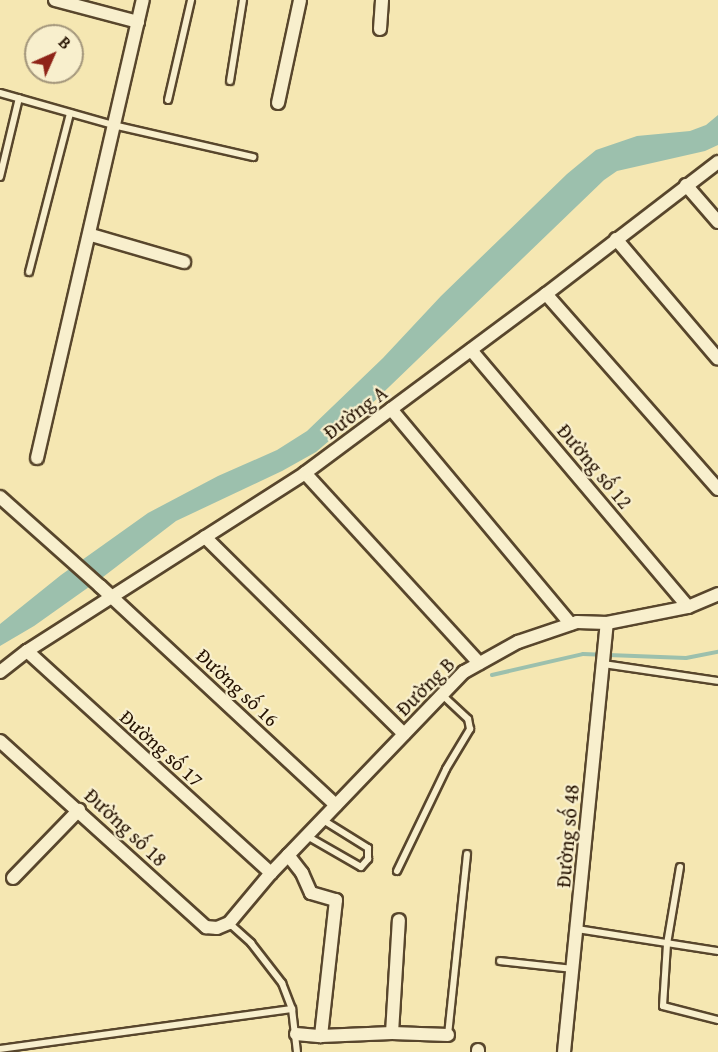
<!DOCTYPE html>
<html>
<head>
<meta charset="utf-8">
<style>
	body { margin:0 }
	#map { position:relative; width:718px; height:1052px; overflow:hidden; background:#f5e7b2; font-family:"Gentium Book Plus",serif }
	div>[style] { position:absolute }
	[style*='--x'] { left:calc(var(--x)*1px); top:calc(var(--y)*1px); width:calc(var(--w)*1px); rotate:calc(var(--a)*1deg) }
	.water>* { inset:0; background:#9cc0ad }
	.stream>* { height:4px; margin:-2px; padding:0 2px; transform-origin:2px; border-radius:2px; background:#9cc0ad }
	.roads { filter:drop-shadow(2px 0 #58462c) drop-shadow(-2px 0 #58462c) drop-shadow(0 2px #58462c) drop-shadow(0 -2px #58462c) }
	.lane>* { height:6px; margin:-3px; padding:0 3px; transform-origin:3px; border-radius:3px; background:#f8efcd }
	.street>* { height:12px; margin:-6px; padding:0 6px; transform-origin:6px; border-radius:6px; background:#f8efcd }
	span { translate:-50% -50%; white-space:nowrap; text-align:center; line-height:1.15; -webkit-text-stroke:4.5px #f8efcd; paint-order:stroke }
	.street-label { font-size:20px; color:#241100 }
	.north { position:absolute; left:24px; top:24px; width:60px; height:60px; box-sizing:border-box; background:#f8efcd; border:2px solid #a3967b; border-radius:50%; rotate:45deg; font-size:16px; font-weight:700; line-height:24px; text-align:center; color:#241100 }
	.north::after { content:''; display:block; margin:auto; width:21px; height:27px; background:#8f2418; clip-path:polygon(50% 0,100% 100%,50% 72%,0 100%) }
</style>
</head>
<body>
<div id="map">
	<div class="water">
		<i style="clip-path:polygon(718px 115px,718px 145px,705px 151px,617px 171px,604px 180px,363px 412px,316px 452px,282px 471px,176px 521px,103px 577px,34px 626px,0 646px,0 624px,61px 575px,148px 513px,218px 476px,277px 450px,307px 431px,383px 358px,441px 296px,567px 174px,596px 150px,637px 136px,690px 131px,706px 125px)"></i>
	</div>
	<div class="stream">
		<i style="--x:492;--y:675;--w:93;--a:-13"></i>
		<i style="--x:583;--y:654;--w:103;--a:2.2"></i>
		<i style="--x:686;--y:658;--w:33;--a:-11"></i>
	</div>
	<div class="roads">
		<div class="lane">
			<i style="--x:230;--y:81;--w:82;--a:-80.9"></i>
			<i style="--x:0;--y:93;--w:117;--a:15.8"></i>
			<i style="--x:113;--y:125;--w:144;--a:12.9"></i>
			<i style="--x:168;--y:100;--w:103;--a:-77"></i>
			<i style="--x:0;--y:177;--w:81;--a:-76.5"></i>
			<i style="--x:29;--y:272;--w:164;--a:-75.5"></i>
			<i style="--x:603;--y:664;--w:116;--a:8.4"></i>
			<i style="--x:307;--y:836;--w:62;--a:29.9"></i>
			<i style="--x:361;--y:867;--w:11;--a:-49"></i>
			<i style="--x:368;--y:859;--w:11;--a:-90"></i>
			<i style="--x:368;--y:848;--w:53;--a:-148.1"></i>
			<i style="--x:680;--y:867;--w:78;--a:99.6"></i>
			<i style="--x:667;--y:944;--w:62;--a:93.7"></i>
			<i style="--x:663;--y:1006;--w:57;--a:14.3"></i>
			<i style="--x:397;--y:871;--w:113;--a:-64.3"></i>
			<i style="--x:446;--y:769;--w:47;--a:-59"></i>
			<i style="--x:470;--y:729;--w:10;--a:-101"></i>
			<i style="--x:468;--y:719;--w:35;--a:-137"></i>
			<i style="--x:229;--y:923;--w:30;--a:42"></i>
			<i style="--x:251;--y:943;--w:51;--a:52.2"></i>
			<i style="--x:282;--y:983;--w:28;--a:69"></i>
			<i style="--x:292;--y:1009;--w:43;--a:83.4"></i>
			<i style="--x:577;--y:929;--w:143;--a:8.9"></i>
			<i style="--x:500;--y:961;--w:73;--a:6.3"></i>
			<i style="--x:448;--y:1035;--w:182;--a:-84"></i>
			<i style="--x:0;--y:1049;--w:295;--a:-7.8"></i>
		</div>
		<div class="street">
			<i style="--x:55;--y:0;--w:86;--a:14.8"></i>
			<i style="--x:380;--y:29;--w:29;--a:-86"></i>
			<i style="--x:278;--y:103;--w:105;--a:-77.9"></i>
			<i style="--x:686;--y:185;--w:49;--a:49.1"></i>
			<i style="--x:91;--y:235;--w:97;--a:16.2"></i>
			<i style="--x:616;--y:239;--w:157;--a:49.6"></i>
			<i style="--x:546;--y:294;--w:260;--a:48.6"></i>
			<i style="--x:471;--y:350;--w:336;--a:49.8"></i>
			<i style="--x:391;--y:409;--w:280;--a:50.1"></i>
			<i style="--x:37;--y:458;--w:470;--a:-77"></i>
			<i style="--x:305;--y:473;--w:258;--a:47.5"></i>
			<i style="--x:0;--y:497;--w:134;--a:41.7"></i>
			<i style="--x:100;--y:586;--w:322;--a:42.9"></i>
			<i style="--x:205;--y:537;--w:280;--a:44.7"></i>
			<i style="--x:27;--y:651;--w:330;--a:42.3"></i>
			<i style="--x:0;--y:672;--w:34;--a:-38"></i>
			<i style="--x:27;--y:651;--w:330;--a:-32.6"></i>
			<i style="--x:305;--y:473;--w:300;--a:-36.6"></i>
			<i style="--x:546;--y:294;--w:217;--a:-37.5"></i>
			<i style="--x:0;--y:741;--w:278;--a:42.1"></i>
			<i style="--x:206;--y:927;--w:11;--a:5"></i>
			<i style="--x:217;--y:928;--w:13;--a:-23"></i>
			<i style="--x:229;--y:923;--w:65;--a:-50"></i>
			<i style="--x:271;--y:873;--w:279;--a:-46.2"></i>
			<i style="--x:464;--y:672;--w:62;--a:-29.1"></i>
			<i style="--x:518;--y:642;--w:62;--a:-18.7"></i>
			<i style="--x:577;--y:622;--w:30;--a:2"></i>
			<i style="--x:607;--y:623;--w:83;--a:-11.2"></i>
			<i style="--x:688;--y:607;--w:33;--a:-23"></i>
			<i style="--x:288;--y:855;--w:23;--a:52"></i>
			<i style="--x:302;--y:873;--w:22;--a:66"></i>
			<i style="--x:311;--y:893;--w:26;--a:16"></i>
			<i style="--x:336;--y:900;--w:137;--a:96.3"></i>
			<i style="--x:13;--y:878;--w:95;--a:-45.9"></i>
			<i style="--x:392;--y:1033;--w:113;--a:-86.5"></i>
			<i style="--x:296;--y:1034;--w:25;--a:5"></i>
			<i style="--x:321;--y:1036;--w:71;--a:-2.4"></i>
			<i style="--x:392;--y:1033;--w:56;--a:2"></i>
			<i style="--x:478;--y:1052;--w:2;--a:-90"></i>
			<i style="--x:564;--y:1052;--w:431;--a:-84.3"></i>
		</div>
	</div>
	<div class="street-label">
		<span style="left:355px;top:412px;rotate:-37deg">Đường A</span>
		<span style="left:595px;top:466px;rotate:50deg">Đường số 12</span>
		<span style="left:425px;top:686px;rotate:-45deg">Đường B</span>
		<span style="left:238px;top:687px;rotate:43deg">Đường số 16</span>
		<span style="left:162px;top:748px;rotate:42deg">Đường số 17</span>
		<span style="left:126px;top:827px;rotate:43deg">Đường số 18</span>
		<span style="left:567px;top:836px;rotate:-85deg">Đường số 48</span>
	</div>
	<div class="north">B</div>
</div>
</body>
</html>
